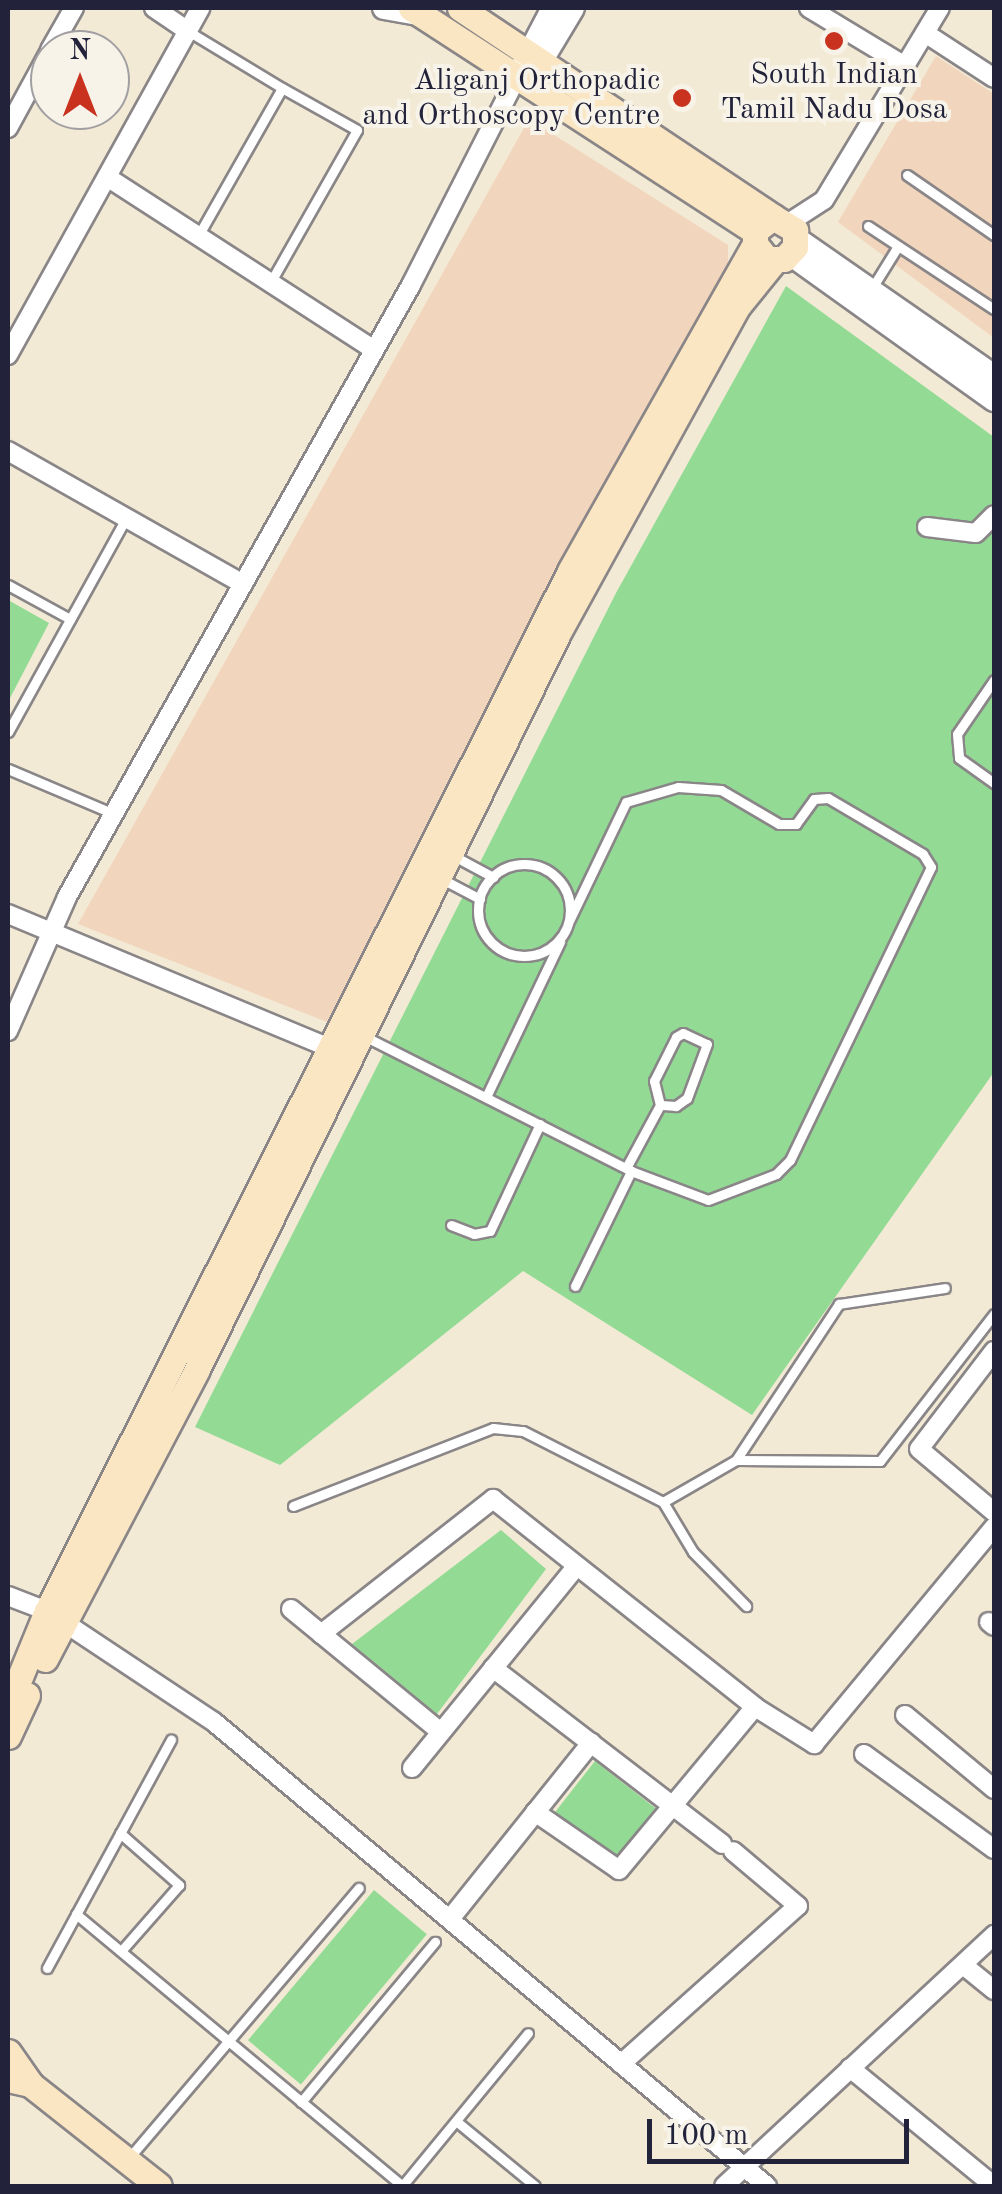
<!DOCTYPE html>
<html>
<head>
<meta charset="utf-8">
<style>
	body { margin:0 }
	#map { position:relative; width:1002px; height:2194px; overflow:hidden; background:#f3ead5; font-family:"Old Standard TT",serif }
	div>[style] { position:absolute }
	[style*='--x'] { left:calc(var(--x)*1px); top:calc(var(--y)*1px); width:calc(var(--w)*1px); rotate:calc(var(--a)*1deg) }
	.built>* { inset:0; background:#f2d5bd }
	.green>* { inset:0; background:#93db95; transform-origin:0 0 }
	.roads { filter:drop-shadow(2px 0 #8a8688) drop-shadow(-2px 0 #8a8688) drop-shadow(0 2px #8a8688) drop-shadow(0 -2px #8a8688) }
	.service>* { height:9px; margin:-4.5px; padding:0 4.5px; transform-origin:4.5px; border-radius:4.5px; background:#fff }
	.service>.ring { margin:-4.5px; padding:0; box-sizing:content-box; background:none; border:9px solid #fff; border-radius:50% }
	.minor>* { height:18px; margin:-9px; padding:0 9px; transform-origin:9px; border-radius:9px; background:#fff }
	.tertiary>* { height:22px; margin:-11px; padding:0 11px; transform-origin:11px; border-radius:11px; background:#fff }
	.secondary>* { height:25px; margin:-12.5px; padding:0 12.5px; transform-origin:12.5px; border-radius:12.5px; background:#fbe6c3 }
	.dots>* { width:28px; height:28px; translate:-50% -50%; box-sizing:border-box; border:5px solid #f7f3e8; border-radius:50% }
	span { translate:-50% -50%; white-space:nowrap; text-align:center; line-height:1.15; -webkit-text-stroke:8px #f7f3e8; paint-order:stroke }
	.poi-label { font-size:30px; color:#22223b }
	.right { translate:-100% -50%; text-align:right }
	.frame { position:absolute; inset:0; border:10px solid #22223b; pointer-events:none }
	.north { position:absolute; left:30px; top:30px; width:100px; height:100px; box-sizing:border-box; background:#f7f3e8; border:2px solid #a29fa3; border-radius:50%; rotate:0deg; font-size:28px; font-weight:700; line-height:40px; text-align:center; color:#22223b }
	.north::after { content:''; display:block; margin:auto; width:35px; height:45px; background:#c8321e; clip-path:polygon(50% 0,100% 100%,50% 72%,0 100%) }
	.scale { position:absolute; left:647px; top:2119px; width:262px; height:45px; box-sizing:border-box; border:5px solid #22223b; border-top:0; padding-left:12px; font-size:30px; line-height:35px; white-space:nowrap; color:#22223b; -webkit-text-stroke:8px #f7f3e8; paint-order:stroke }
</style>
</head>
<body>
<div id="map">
	<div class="built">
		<i style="clip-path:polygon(936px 56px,994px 94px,994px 338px,838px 222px)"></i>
		<i style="clip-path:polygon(529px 119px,728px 245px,728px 263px,327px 1022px,78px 924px)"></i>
	</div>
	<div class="green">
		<i style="clip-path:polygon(786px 286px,994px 437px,994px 1072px,752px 1415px,523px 1271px,280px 1465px,195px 1427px,616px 593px)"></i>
		<i style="clip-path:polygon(8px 600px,49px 623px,8px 702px)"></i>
		<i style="clip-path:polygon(501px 1530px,546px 1569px,437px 1714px,352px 1644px)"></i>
		<i style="left:595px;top:1761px;width:78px;height:66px;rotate:38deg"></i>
		<i style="left:374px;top:1890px;width:69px;height:196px;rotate:40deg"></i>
	</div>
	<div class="roads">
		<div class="service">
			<i style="--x:188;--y:31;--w:110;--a:31.2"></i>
			<i style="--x:907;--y:175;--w:106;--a:34.6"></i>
			<i style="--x:868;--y:226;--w:151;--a:33.4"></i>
			<i style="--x:198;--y:236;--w:170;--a:-60.4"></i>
			<i style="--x:282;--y:88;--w:86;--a:29.2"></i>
			<i style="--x:357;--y:130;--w:176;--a:119.6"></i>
			<i style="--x:872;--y:288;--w:49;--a:-58.2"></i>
			<i style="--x:8;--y:585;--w:71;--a:28.7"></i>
			<i style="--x:994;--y:680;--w:65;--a:124.4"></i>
			<i style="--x:957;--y:734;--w:24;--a:85"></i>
			<i style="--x:959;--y:758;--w:43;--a:35.5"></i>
			<i style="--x:8;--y:732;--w:244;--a:-61.1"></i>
			<i style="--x:8;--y:769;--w:115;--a:23"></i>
			<i style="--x:452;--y:855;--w:47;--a:28.2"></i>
			<i class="ring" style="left:478px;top:864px;width:83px;height:83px"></i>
			<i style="--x:442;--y:879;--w:43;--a:27.8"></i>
			<i style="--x:364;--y:1036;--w:299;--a:26.8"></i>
			<i style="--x:631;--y:1171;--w:82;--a:20.6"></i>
			<i style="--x:708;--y:1200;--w:73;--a:-20.9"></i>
			<i style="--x:776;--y:1174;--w:20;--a:-45"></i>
			<i style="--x:790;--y:1160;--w:325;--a:-64.3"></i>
			<i style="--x:931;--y:867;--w:15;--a:-122"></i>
			<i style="--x:923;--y:854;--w:110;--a:-149.5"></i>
			<i style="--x:828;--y:798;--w:14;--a:176"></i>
			<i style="--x:814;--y:799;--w:31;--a:126"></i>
			<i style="--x:796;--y:824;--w:17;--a:180"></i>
			<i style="--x:779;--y:824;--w:67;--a:-149.6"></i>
			<i style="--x:721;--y:790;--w:43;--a:-176"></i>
			<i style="--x:678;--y:787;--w:54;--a:163.9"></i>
			<i style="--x:626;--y:802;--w:130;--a:115.6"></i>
			<i style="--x:486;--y:1097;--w:172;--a:-64.5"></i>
			<i style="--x:626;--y:1168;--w:72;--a:-61.6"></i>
			<i style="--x:660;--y:1105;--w:25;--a:-104"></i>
			<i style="--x:654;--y:1081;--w:49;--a:-63.4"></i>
			<i style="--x:676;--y:1037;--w:8;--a:-30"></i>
			<i style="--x:683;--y:1033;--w:26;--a:25"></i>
			<i style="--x:707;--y:1044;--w:58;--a:110.3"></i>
			<i style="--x:687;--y:1098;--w:14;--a:144"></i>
			<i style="--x:676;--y:1106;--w:16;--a:-176"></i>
			<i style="--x:451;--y:1225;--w:25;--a:21"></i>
			<i style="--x:474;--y:1234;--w:16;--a:-11"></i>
			<i style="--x:490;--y:1231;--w:118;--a:-65"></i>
			<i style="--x:575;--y:1286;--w:128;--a:-64"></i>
			<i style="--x:736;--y:1460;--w:187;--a:-56.6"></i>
			<i style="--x:839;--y:1304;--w:107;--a:-8.6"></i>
			<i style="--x:663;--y:1502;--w:84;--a:-29.9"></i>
			<i style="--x:736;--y:1460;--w:144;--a:0.4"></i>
			<i style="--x:880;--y:1461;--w:186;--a:-52.2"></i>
			<i style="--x:293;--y:1506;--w:215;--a:-21.3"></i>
			<i style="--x:493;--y:1428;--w:30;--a:6"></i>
			<i style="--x:523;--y:1431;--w:157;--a:26.9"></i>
			<i style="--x:663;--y:1502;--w:58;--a:59"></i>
			<i style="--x:693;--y:1552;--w:76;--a:45.5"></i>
			<i style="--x:120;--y:1833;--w:79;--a:41.4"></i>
			<i style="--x:179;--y:1885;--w:88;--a:131.3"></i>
			<i style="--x:76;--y:1914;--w:425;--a:39.8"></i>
			<i style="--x:47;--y:1968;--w:260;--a:-61.5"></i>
			<i style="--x:301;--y:2102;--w:209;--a:-50.1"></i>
			<i style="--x:456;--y:2121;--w:102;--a:39.4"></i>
			<i style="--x:128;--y:2159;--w:356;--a:-49.6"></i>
			<i style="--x:402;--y:2186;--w:198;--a:-50.5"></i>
		</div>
		<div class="minor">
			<i style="--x:154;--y:8;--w:41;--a:34.1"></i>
			<i style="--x:809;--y:8;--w:112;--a:31.1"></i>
			<i style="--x:925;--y:33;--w:82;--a:33.1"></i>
			<i style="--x:50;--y:50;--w:48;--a:-60.3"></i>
			<i style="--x:8;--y:128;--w:88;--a:-61.4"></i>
			<i style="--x:107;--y:177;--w:318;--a:32.9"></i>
			<i style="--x:790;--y:222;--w:40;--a:-32.9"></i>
			<i style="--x:824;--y:200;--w:224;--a:-58.9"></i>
			<i style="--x:8;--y:355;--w:397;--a:-61"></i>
			<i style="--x:8;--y:451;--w:270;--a:29.5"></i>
			<i style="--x:927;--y:527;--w:49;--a:7"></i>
			<i style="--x:976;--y:533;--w:25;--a:-45"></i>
			<i style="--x:8;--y:914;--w:359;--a:22.6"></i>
			<i style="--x:8;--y:1031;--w:146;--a:-66.2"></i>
			<i style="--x:67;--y:897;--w:702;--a:-60.66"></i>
			<i style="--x:411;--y:285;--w:236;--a:-63"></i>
			<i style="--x:994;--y:1351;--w:123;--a:127.4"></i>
			<i style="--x:919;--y:1449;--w:98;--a:40"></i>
			<i style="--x:8;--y:1596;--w:42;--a:21"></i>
			<i style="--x:47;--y:1611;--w:201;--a:33.6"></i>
			<i style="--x:214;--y:1722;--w:722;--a:40"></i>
			<i style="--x:291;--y:1609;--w:194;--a:39.4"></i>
			<i style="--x:989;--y:1622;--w:6;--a:39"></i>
			<i style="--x:321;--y:1634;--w:219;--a:-38.1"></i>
			<i style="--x:493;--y:1499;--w:335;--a:38.4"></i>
			<i style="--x:755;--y:1707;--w:70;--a:32.1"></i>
			<i style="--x:814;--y:1744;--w:282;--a:-50.3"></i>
			<i style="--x:493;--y:1668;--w:289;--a:37.5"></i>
			<i style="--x:905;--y:1715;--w:116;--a:39.7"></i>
			<i style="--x:864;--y:1754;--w:161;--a:36.2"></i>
			<i style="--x:412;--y:1768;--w:259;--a:-50.8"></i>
			<i style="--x:535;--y:1812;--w:102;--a:34.6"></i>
			<i style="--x:619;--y:1870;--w:212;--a:-50.2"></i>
			<i style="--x:450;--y:1919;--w:226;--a:-51.3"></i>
			<i style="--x:963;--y:1965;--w:40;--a:39"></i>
			<i style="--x:621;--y:2064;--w:237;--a:-41.8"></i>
			<i style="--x:798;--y:1906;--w:85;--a:-139.8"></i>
			<i style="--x:850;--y:2068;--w:186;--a:39.3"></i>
			<i style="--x:724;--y:2186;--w:369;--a:-42.9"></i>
		</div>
		<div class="tertiary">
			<i style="--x:384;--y:8;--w:40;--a:10"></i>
			<i style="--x:522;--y:67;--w:67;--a:-62.3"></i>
			<i style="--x:525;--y:70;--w:22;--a:-34"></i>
			<i style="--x:543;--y:58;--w:58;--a:-59"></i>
			<i style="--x:797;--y:239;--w:240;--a:34.8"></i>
			<i style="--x:790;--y:254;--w:251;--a:35.6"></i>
		</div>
		<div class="secondary">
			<i style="--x:411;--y:8;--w:410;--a:33"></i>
			<i style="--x:460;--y:8;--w:376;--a:33.7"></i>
			<i style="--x:45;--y:1659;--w:327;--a:-62.3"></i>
			<i style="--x:197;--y:1369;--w:822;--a:-63.87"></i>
			<i style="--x:559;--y:631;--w:370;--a:-61.2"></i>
			<i style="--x:737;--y:307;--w:60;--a:-51"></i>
			<i style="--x:8;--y:1706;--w:103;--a:-67.7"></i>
			<i style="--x:47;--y:1611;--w:1164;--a:-63.3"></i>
			<i style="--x:570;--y:571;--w:376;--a:-60.5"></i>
			<i style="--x:755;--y:244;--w:13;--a:-90"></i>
			<i style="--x:755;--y:231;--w:23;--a:-38"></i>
			<i style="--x:773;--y:217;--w:26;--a:31"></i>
			<i style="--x:795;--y:230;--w:17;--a:90"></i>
			<i style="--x:795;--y:247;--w:16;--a:133"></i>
			<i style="--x:784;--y:259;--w:17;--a:180"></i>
			<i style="--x:767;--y:259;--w:19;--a:-129"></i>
			<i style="--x:8;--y:1736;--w:45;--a:-65.1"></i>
			<i style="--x:8;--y:2052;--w:39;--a:55"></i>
			<i style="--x:8;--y:2079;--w:23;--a:13"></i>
			<i style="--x:30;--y:2084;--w:164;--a:38.3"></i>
		</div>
	</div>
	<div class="dots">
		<i style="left:834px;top:41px;background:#c8321e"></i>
		<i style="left:682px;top:98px;background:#c8321e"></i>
	</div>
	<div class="poi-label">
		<span style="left:834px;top:92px">South Indian<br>Tamil Nadu Dosa</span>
		<span class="right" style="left:660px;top:98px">Aliganj Orthopadic<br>and Orthoscopy Centre</span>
	</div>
	<div class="frame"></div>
	<div class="north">N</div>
	<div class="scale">100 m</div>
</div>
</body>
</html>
